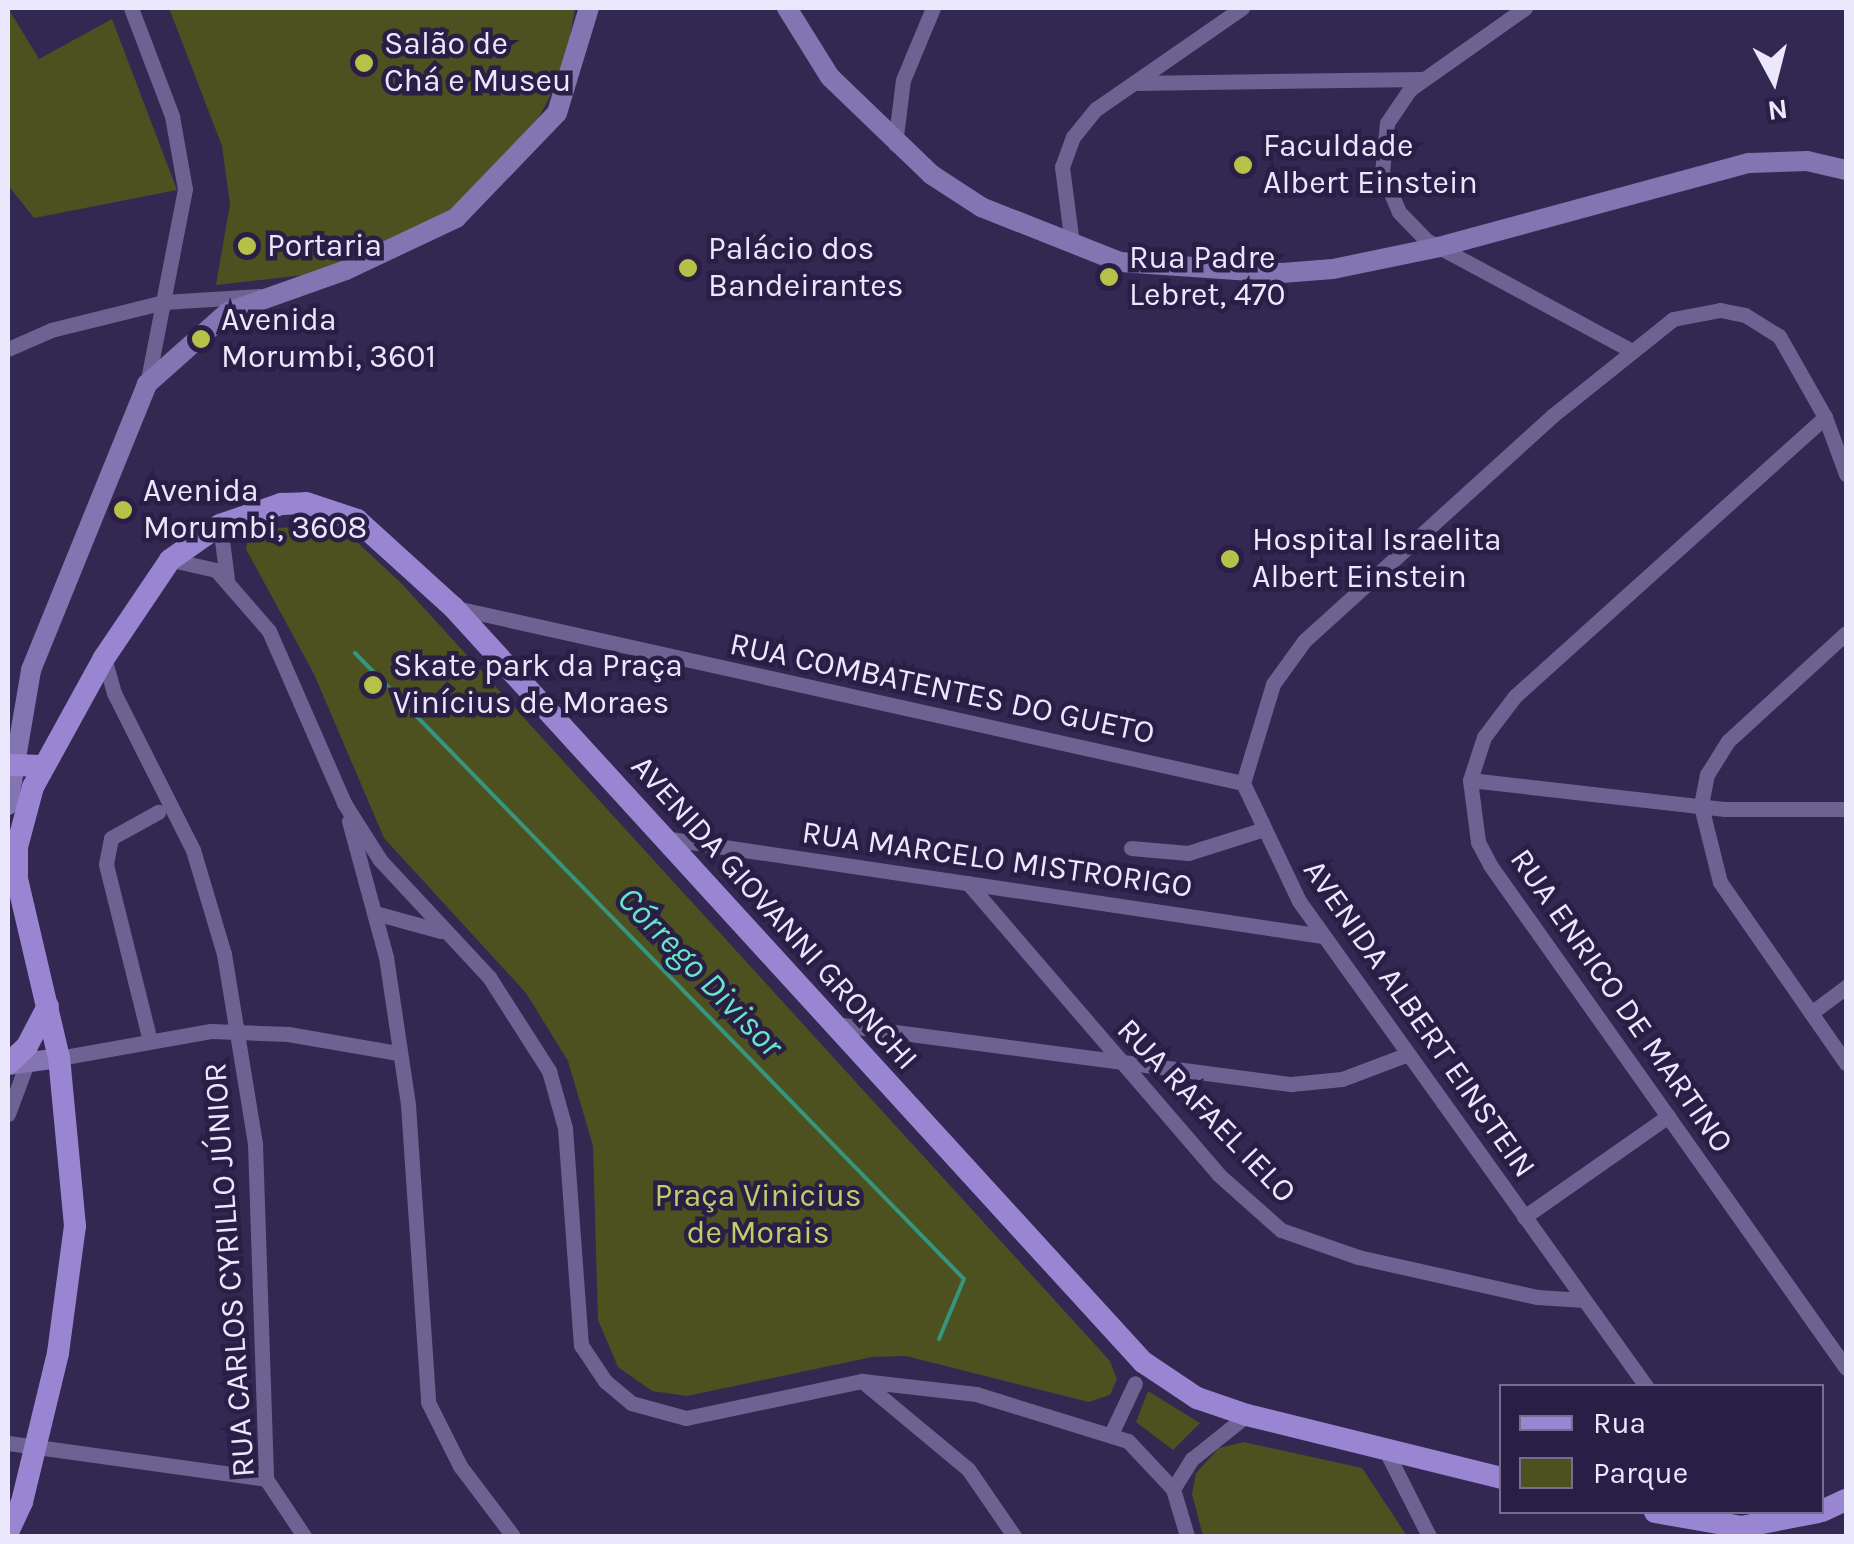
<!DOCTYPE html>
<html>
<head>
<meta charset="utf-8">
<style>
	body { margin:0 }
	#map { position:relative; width:1854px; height:1544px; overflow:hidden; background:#332851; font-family:Karla,sans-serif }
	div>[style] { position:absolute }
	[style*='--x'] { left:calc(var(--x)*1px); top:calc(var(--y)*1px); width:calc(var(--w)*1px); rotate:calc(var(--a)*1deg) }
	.green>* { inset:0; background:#4c511f }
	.stream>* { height:4px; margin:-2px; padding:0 2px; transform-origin:2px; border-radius:2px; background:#37957e }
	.street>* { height:15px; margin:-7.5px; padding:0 7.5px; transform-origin:7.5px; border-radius:7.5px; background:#6d6291 }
	.secondary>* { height:20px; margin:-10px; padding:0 10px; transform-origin:10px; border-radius:10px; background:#8374b2 }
	.primary>* { height:22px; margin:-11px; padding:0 11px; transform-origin:11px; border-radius:11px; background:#9986d2 }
	.dots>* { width:28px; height:28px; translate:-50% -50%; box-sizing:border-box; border:5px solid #291e46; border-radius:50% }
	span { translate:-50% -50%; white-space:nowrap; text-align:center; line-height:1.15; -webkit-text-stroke:9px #291e46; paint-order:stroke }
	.poi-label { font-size:32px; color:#ebe7fd }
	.left { translate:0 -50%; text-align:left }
	.street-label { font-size:32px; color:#ebe7fd }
	.park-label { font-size:32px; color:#c2cd6a }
	.water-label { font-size:35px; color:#65e7c7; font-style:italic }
	.frame { position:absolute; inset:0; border:10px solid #ebe7fd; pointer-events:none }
	.legend { position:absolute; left:1499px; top:1384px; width:325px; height:130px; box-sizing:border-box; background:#291e46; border:2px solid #776e8f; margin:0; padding:12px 18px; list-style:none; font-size:30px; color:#ebe7fd }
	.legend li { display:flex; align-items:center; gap:20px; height:50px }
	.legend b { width:50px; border:2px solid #776e8f }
	.north { position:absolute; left:1724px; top:30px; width:100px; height:100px; -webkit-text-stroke:8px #291e46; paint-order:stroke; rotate:173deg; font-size:28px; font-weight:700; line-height:40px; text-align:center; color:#ebe7fd }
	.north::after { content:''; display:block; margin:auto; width:35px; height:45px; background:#ebe7fd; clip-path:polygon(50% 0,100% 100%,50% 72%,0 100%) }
</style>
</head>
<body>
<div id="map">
	<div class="green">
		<i style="clip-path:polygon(8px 8px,39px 59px,112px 19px,177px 190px,34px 218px,8px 185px)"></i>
		<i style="clip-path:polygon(169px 8px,575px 8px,565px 67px,537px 121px,485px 186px,430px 230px,303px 275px,216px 285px,230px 204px,222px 146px)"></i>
		<i style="clip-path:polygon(312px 526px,357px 542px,402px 584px,1110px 1361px,1117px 1379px,1110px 1395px,1089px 1402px,906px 1356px,872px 1357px,687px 1396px,652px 1391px,618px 1367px,598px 1320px,593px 1146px,568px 1061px,526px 993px,384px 838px,314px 674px,246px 549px,248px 536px,262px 529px)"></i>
		<i style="clip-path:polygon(1148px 1391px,1200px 1423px,1173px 1450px,1136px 1422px)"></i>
		<i style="clip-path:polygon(1244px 1442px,1362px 1468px,1407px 1536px,1203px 1536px,1192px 1494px,1196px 1473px,1219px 1448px)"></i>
	</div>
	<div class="stream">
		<i style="--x:355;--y:653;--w:873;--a:45.79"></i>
		<i style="--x:964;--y:1279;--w:65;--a:112.6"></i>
	</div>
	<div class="street">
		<i style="--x:131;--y:8;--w:116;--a:69.2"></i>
		<i style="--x:172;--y:116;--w:74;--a:79.9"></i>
		<i style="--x:185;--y:189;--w:199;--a:101"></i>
		<i style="--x:1525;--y:8;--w:141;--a:144.8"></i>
		<i style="--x:1410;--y:89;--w:41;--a:124.1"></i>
		<i style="--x:1387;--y:123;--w:49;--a:95.8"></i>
		<i style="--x:1382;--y:172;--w:43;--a:67"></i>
		<i style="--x:1399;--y:212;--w:39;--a:46"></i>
		<i style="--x:1426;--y:240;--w:232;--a:28.3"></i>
		<i style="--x:1135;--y:83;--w:287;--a:-0.8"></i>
		<i style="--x:895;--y:144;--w:64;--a:-82.9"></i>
		<i style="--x:903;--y:80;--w:78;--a:-67.4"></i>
		<i style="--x:1072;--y:244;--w:78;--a:-97.4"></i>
		<i style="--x:1062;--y:167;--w:32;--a:-70"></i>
		<i style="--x:1073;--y:137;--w:36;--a:-51"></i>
		<i style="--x:1096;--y:109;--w:178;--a:-34.7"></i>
		<i style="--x:8;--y:349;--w:47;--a:-23.8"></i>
		<i style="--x:51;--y:330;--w:116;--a:-13.9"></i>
		<i style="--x:164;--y:302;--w:95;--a:-3.6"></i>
		<i style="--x:1825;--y:417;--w:417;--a:138"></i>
		<i style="--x:1515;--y:696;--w:51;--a:127.1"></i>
		<i style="--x:1484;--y:737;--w:45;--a:108"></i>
		<i style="--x:1470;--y:780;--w:63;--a:82.6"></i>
		<i style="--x:1478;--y:842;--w:26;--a:62"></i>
		<i style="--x:1490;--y:865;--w:616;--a:54.71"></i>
		<i style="--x:220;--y:525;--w:54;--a:82.6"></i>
		<i style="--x:172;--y:560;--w:45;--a:12.8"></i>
		<i style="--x:216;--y:570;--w:81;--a:49"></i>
		<i style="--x:269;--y:631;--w:188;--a:66.4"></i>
		<i style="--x:344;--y:803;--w:67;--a:57.7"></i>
		<i style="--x:380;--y:860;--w:160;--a:47"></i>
		<i style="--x:489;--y:977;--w:112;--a:57.4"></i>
		<i style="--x:549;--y:1071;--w:59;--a:74.3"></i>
		<i style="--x:565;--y:1128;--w:218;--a:85.8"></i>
		<i style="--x:581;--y:1345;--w:43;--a:56.3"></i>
		<i style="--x:605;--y:1381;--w:34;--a:40"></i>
		<i style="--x:631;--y:1403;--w:57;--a:15.3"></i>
		<i style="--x:686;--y:1418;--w:180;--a:-11.9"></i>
		<i style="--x:862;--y:1381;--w:115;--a:6.5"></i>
		<i style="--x:976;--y:1394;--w:159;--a:17.2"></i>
		<i style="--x:1128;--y:1441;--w:66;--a:46.8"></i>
		<i style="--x:1173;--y:1489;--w:49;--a:73.4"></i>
		<i style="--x:456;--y:608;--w:806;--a:12.54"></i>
		<i style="--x:1846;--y:633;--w:160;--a:137.5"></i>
		<i style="--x:1728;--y:741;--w:39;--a:122"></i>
		<i style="--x:1707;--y:774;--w:33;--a:101"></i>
		<i style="--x:1701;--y:806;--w:78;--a:76"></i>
		<i style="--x:1720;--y:882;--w:221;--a:55.2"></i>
		<i style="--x:104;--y:658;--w:36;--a:74"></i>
		<i style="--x:114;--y:693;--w:176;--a:63.3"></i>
		<i style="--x:193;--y:850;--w:109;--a:73.4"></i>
		<i style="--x:224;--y:954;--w:193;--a:80.7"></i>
		<i style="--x:255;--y:1144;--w:335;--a:88.1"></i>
		<i style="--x:266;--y:1479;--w:69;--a:56.3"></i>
		<i style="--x:1470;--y:780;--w:257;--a:6.5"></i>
		<i style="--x:1725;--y:809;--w:121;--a:0"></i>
		<i style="--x:349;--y:821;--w:141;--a:74.8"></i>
		<i style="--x:386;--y:957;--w:150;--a:81.5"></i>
		<i style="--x:408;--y:1105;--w:298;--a:86.1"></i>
		<i style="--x:428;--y:1402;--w:72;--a:63.4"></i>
		<i style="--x:460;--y:1466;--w:88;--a:52.9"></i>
		<i style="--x:664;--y:838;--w:666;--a:8.46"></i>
		<i style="--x:1131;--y:848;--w:57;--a:5"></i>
		<i style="--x:1188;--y:853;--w:77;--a:-17.5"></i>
		<i style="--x:968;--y:883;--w:385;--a:49.3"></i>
		<i style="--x:1219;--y:1175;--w:83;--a:41.6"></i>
		<i style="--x:1281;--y:1230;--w:82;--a:19.3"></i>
		<i style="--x:1358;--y:1257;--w:183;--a:12.6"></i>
		<i style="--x:1537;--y:1297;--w:47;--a:3.7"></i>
		<i style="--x:375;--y:913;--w:68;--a:15.3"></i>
		<i style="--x:1811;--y:1013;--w:44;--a:-36.6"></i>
		<i style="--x:834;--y:1024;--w:461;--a:7.5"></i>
		<i style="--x:1291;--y:1084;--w:51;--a:-5.6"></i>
		<i style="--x:1342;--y:1079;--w:68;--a:-20.6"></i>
		<i style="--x:150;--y:1041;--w:182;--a:-104"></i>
		<i style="--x:106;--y:864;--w:26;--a:-79"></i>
		<i style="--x:111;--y:838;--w:54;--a:-29"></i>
		<i style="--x:59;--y:1058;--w:154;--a:-10.1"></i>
		<i style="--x:211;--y:1031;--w:77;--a:2.2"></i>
		<i style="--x:288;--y:1034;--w:112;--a:9.8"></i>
		<i style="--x:8;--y:1114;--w:54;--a:-69.6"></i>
		<i style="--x:1524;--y:1217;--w:176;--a:-35"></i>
		<i style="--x:862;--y:1381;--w:138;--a:39.7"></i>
		<i style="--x:968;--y:1469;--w:81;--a:55.5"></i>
		<i style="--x:1646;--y:1386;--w:596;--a:-125.58"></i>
		<i style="--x:1299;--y:901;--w:131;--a:-115.4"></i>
		<i style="--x:1243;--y:783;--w:103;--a:-73.1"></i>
		<i style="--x:1273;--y:684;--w:53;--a:-54.2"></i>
		<i style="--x:1304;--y:641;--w:335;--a:-42.2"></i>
		<i style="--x:1552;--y:416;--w:155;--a:-38.7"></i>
		<i style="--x:1673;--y:319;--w:48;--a:-10.8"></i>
		<i style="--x:1720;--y:310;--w:25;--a:11"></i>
		<i style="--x:1745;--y:315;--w:40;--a:32"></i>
		<i style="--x:1779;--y:336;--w:93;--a:60.4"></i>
		<i style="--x:1825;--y:417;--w:61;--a:69.8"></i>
		<i style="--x:1111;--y:1434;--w:56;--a:-64.8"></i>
		<i style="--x:8;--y:1443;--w:260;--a:7.9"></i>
		<i style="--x:1386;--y:1451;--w:95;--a:63.2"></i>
		<i style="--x:1173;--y:1489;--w:36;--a:-58"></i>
		<i style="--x:1192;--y:1459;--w:70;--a:-38.7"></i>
	</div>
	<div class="secondary">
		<i style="--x:787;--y:8;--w:81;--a:58.1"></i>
		<i style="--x:830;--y:77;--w:141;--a:43.9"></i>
		<i style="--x:932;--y:175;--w:59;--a:33.1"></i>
		<i style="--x:981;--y:207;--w:149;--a:21.6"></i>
		<i style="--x:1120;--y:262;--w:162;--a:3.9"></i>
		<i style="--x:1282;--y:273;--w:51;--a:-4.5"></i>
		<i style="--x:1333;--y:269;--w:108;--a:-11.7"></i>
		<i style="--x:1439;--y:247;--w:321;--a:-15.2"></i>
		<i style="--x:1749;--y:163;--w:58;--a:-2"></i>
		<i style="--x:1807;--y:161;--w:40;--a:13"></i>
		<i style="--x:8;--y:805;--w:137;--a:-80.3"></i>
		<i style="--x:31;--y:670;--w:309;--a:-67.9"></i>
		<i style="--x:147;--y:384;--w:108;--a:-41.6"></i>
		<i style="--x:228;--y:312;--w:125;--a:-19.6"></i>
		<i style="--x:346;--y:270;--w:122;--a:-25.3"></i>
		<i style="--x:456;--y:218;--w:146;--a:-46.1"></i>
		<i style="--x:557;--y:113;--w:110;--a:-73.1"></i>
		<i style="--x:8;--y:1065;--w:51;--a:-7.8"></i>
	</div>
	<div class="primary">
		<i style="--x:11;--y:765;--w:32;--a:2"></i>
		<i style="--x:17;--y:882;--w:35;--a:-90"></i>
		<i style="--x:17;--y:847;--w:62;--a:-75.1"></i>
		<i style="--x:33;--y:787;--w:147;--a:-61.2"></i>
		<i style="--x:104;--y:658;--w:118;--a:-56"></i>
		<i style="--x:170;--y:560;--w:61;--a:-35"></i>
		<i style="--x:220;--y:525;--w:65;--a:-19"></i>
		<i style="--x:281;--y:504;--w:25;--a:-2"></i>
		<i style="--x:306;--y:503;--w:54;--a:18.4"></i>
		<i style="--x:357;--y:520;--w:130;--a:42.2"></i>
		<i style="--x:453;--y:607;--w:1023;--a:47.58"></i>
		<i style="--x:1143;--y:1362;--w:65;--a:33.7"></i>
		<i style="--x:1197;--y:1398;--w:53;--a:18.8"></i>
		<i style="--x:1247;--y:1415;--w:263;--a:13.9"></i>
		<i style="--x:8;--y:1064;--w:26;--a:-43"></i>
		<i style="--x:27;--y:1046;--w:45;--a:-62.3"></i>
		<i style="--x:1822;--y:1511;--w:26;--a:-25"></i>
		<i style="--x:1655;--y:1512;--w:87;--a:9.9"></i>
		<i style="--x:1741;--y:1527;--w:78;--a:-11"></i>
		<i style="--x:8;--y:1532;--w:33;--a:-65"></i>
		<i style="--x:22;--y:1502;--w:153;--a:-76.4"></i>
		<i style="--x:58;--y:1353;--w:128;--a:-82.4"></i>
		<i style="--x:75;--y:1226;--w:169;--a:-95.4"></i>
		<i style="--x:59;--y:1058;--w:193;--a:-103.2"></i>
	</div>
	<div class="dots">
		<i style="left:364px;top:63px;background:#b6c148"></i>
		<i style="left:1243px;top:165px;background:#b6c148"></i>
		<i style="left:247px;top:246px;background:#b6c148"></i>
		<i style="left:688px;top:268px;background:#b6c148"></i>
		<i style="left:1109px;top:277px;background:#b6c148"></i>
		<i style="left:201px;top:339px;background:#b6c148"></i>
		<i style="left:123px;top:510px;background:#b6c148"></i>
		<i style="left:1230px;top:559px;background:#b6c148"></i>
		<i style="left:373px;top:685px;background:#b6c148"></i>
	</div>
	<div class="poi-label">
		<span class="left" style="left:384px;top:63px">Salão de<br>Chá e Museu</span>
		<span class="left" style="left:1263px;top:165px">Faculdade<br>Albert Einstein</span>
		<span class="left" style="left:267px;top:246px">Portaria</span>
		<span class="left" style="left:708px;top:268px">Palácio dos<br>Bandeirantes</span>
		<span class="left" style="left:1129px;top:277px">Rua Padre<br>Lebret, 470</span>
		<span class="left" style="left:221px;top:339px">Avenida<br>Morumbi, 3601</span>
		<span class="left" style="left:143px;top:510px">Avenida<br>Morumbi, 3608</span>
		<span class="left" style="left:1252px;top:559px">Hospital Israelita<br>Albert Einstein</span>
		<span class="left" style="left:393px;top:685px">Skate park da Praça<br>Vinícius de Moraes</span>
	</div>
	<div class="street-label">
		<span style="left:942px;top:689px;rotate:12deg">RUA COMBATENTES DO GUETO</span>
		<span style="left:997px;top:860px;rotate:8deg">RUA MARCELO MISTRORIGO</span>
		<span style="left:774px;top:913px;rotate:48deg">AVENIDA GIOVANNI GRONCHI</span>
		<span style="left:1621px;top:1001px;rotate:55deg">RUA ENRICO DE MARTINO</span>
		<span style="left:1419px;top:1019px;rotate:55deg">AVENIDA ALBERT EINSTEIN</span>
		<span style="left:1206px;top:1111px;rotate:46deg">RUA RAFAEL IELO</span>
		<span style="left:230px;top:1270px;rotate:-94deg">RUA CARLOS CYRILLO JÚNIOR</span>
	</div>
	<div class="park-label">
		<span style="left:758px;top:1215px">Praça Vinicius<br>de Morais</span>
	</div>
	<div class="water-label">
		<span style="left:700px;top:972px;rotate:46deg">Córrego Divisor</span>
	</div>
	<div class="frame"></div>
	<ul class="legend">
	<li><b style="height:12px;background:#9986d2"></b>Rua</li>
	<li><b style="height:28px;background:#4c511f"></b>Parque</li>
	</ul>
	<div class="north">N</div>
</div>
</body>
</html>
